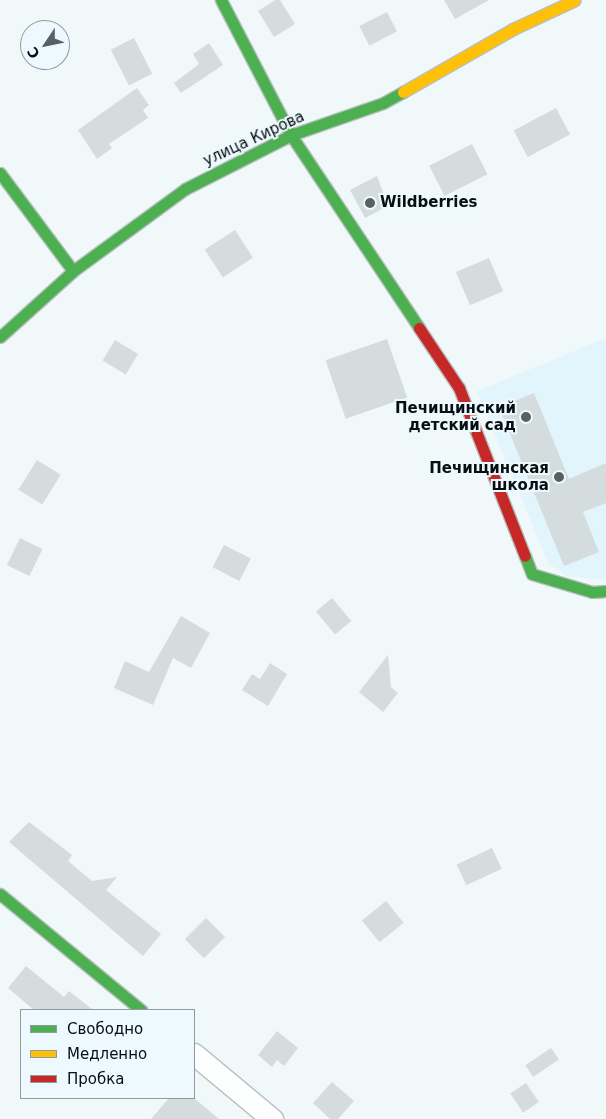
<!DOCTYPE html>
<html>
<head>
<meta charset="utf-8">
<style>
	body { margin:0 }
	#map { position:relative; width:606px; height:1119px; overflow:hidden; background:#f1f8fa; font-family:"DejaVu Sans",sans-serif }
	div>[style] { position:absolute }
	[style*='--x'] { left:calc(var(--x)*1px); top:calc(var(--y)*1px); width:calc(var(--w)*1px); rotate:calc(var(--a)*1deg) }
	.built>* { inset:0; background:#e2f5fd }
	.building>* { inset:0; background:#d5dcde; transform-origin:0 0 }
	.roads { filter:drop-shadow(1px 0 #b9c0c2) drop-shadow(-1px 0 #b9c0c2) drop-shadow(0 1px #b9c0c2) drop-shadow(0 -1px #b9c0c2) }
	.street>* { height:21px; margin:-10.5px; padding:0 10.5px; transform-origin:10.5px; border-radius:10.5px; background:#fdfefe }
	.fast>* { height:11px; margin:-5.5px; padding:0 5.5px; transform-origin:5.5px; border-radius:5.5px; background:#4caf50 }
	.slow>* { height:11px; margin:-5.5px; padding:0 5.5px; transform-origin:5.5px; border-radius:5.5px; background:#ffc107 }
	.jam>* { height:11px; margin:-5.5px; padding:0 5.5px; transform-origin:5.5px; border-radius:5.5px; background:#c62828 }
	.dots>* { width:14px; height:14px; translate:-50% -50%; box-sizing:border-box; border:2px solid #edf9fe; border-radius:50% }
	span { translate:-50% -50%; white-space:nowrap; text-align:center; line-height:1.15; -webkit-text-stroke:4px #edf9fe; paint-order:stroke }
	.street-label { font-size:15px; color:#070e11 }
	.poi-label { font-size:15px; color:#070e11; font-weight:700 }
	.left { translate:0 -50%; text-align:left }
	.right { translate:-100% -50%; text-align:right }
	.legend { position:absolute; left:20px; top:1009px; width:175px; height:90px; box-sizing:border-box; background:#edf9fe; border:1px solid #919b9f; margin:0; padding:6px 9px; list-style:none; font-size:15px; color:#070e11 }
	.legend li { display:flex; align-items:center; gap:10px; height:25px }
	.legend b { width:25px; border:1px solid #919b9f }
	.north { position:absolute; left:20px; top:20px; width:50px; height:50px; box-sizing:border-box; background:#edf9fe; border:1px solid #919b9f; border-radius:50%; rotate:236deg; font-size:14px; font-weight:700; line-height:20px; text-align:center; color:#070e11 }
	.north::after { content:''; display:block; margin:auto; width:18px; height:22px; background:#596063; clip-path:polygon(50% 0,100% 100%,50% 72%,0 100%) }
</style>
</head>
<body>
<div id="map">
	<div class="built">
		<i style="clip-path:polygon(606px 338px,606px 580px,567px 576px,548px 563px,477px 391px)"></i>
	</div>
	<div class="building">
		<i style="clip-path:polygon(275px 0,280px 0,295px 24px,274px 37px,258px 11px)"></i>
		<i style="clip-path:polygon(444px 0,489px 0,455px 19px)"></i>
		<i style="left:387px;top:12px;width:22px;height:31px;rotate:63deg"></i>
		<i style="left:134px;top:38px;width:40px;height:26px;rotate:63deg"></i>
		<i style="clip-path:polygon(209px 43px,223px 65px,181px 93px,174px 83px,199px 64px,193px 54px)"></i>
		<i style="clip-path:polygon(137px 88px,149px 105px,143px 110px,148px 118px,109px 144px,112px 148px,97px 159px,78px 130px)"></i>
		<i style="left:556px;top:108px;width:30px;height:48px;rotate:62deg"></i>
		<i style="left:472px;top:144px;width:34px;height:48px;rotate:63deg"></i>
		<i style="clip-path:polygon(377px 176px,388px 206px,365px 218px,350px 190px)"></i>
		<i style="left:235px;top:230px;width:33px;height:36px;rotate:57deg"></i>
		<i style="left:489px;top:258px;width:36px;height:36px;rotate:67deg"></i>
		<i style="left:387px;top:339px;width:62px;height:65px;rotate:71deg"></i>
		<i style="left:115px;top:340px;width:27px;height:24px;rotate:31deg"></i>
		<i style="clip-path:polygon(534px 393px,569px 479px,606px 463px,606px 503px,583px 512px,599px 552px,564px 566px,499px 407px)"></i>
		<i style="left:37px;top:460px;width:28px;height:35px;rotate:32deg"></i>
		<i style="left:20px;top:538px;width:25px;height:30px;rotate:26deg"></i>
		<i style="left:224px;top:545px;width:30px;height:25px;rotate:27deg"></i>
		<i style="left:332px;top:598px;width:30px;height:21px;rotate:50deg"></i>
		<i style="clip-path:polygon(181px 616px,210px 633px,191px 668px,173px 658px,153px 705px,114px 688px,125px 661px,149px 672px)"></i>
		<i style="clip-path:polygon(388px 655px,391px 687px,398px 693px,383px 712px,359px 692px)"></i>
		<i style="clip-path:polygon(270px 663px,287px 674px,268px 706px,242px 690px,252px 674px,260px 679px)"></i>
		<i style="clip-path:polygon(29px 822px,72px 855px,68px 861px,92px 881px,117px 877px,106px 890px,161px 934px,143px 956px,9px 842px)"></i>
		<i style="left:492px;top:848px;width:23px;height:39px;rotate:65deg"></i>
		<i style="left:386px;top:901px;width:28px;height:31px;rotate:51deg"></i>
		<i style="left:206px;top:918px;width:27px;height:30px;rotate:45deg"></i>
		<i style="clip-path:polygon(26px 966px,64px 997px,69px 991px,93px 1010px,34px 1010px,8px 988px)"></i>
		<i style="clip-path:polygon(277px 1031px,298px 1048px,284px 1066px,277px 1060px,272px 1067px,258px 1055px)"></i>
		<i style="left:551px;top:1048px;width:14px;height:31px;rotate:56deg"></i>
		<i style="clip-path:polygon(332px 1082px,354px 1101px,338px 1119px,330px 1119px,313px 1103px)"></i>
		<i style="left:526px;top:1083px;width:23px;height:19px;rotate:56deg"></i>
		<i style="clip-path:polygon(169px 1098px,194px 1098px,219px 1119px,151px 1119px)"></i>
	</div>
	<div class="roads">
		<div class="street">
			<i style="--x:194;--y:1054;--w:102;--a:39.8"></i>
		</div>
		<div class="fast">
			<i style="--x:221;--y:0;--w:152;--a:62.6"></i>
			<i style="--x:291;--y:135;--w:232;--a:56.4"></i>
			<i style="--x:0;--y:173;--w:122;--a:53.3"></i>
			<i style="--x:0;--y:337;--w:98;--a:-42.1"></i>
			<i style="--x:73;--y:271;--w:139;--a:-36.2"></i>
			<i style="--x:185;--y:189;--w:119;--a:-27"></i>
			<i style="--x:291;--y:135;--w:97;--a:-19.2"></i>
			<i style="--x:383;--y:103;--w:23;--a:-29"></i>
			<i style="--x:525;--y:556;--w:19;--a:69"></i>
			<i style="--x:532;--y:574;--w:63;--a:16.7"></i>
			<i style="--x:592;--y:592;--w:14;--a:-4"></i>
			<i style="--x:0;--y:894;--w:183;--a:39.4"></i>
		</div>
		<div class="slow">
			<i style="--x:403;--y:92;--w:127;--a:-29.8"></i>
			<i style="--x:513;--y:29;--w:68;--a:-25.1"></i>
		</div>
		<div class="jam">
			<i style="--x:419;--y:328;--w:72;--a:56.3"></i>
			<i style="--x:459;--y:388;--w:180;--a:68.6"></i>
		</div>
	</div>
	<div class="dots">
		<i style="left:370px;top:203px;background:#596063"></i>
		<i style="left:526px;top:417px;background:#596063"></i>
		<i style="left:559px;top:477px;background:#596063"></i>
	</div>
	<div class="street-label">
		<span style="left:254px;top:139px;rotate:-25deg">улица Кирова</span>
	</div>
	<div class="poi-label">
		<span class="left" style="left:380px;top:203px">Wildberries</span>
		<span class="right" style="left:516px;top:417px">Печищинский<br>детский сад</span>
		<span class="right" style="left:549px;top:477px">Печищинская<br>школа</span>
	</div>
	<ul class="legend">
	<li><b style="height:6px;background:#4caf50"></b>Свободно</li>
	<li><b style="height:6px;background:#ffc107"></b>Медленно</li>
	<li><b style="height:6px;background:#c62828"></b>Пробка</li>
	</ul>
	<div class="north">С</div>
</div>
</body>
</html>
